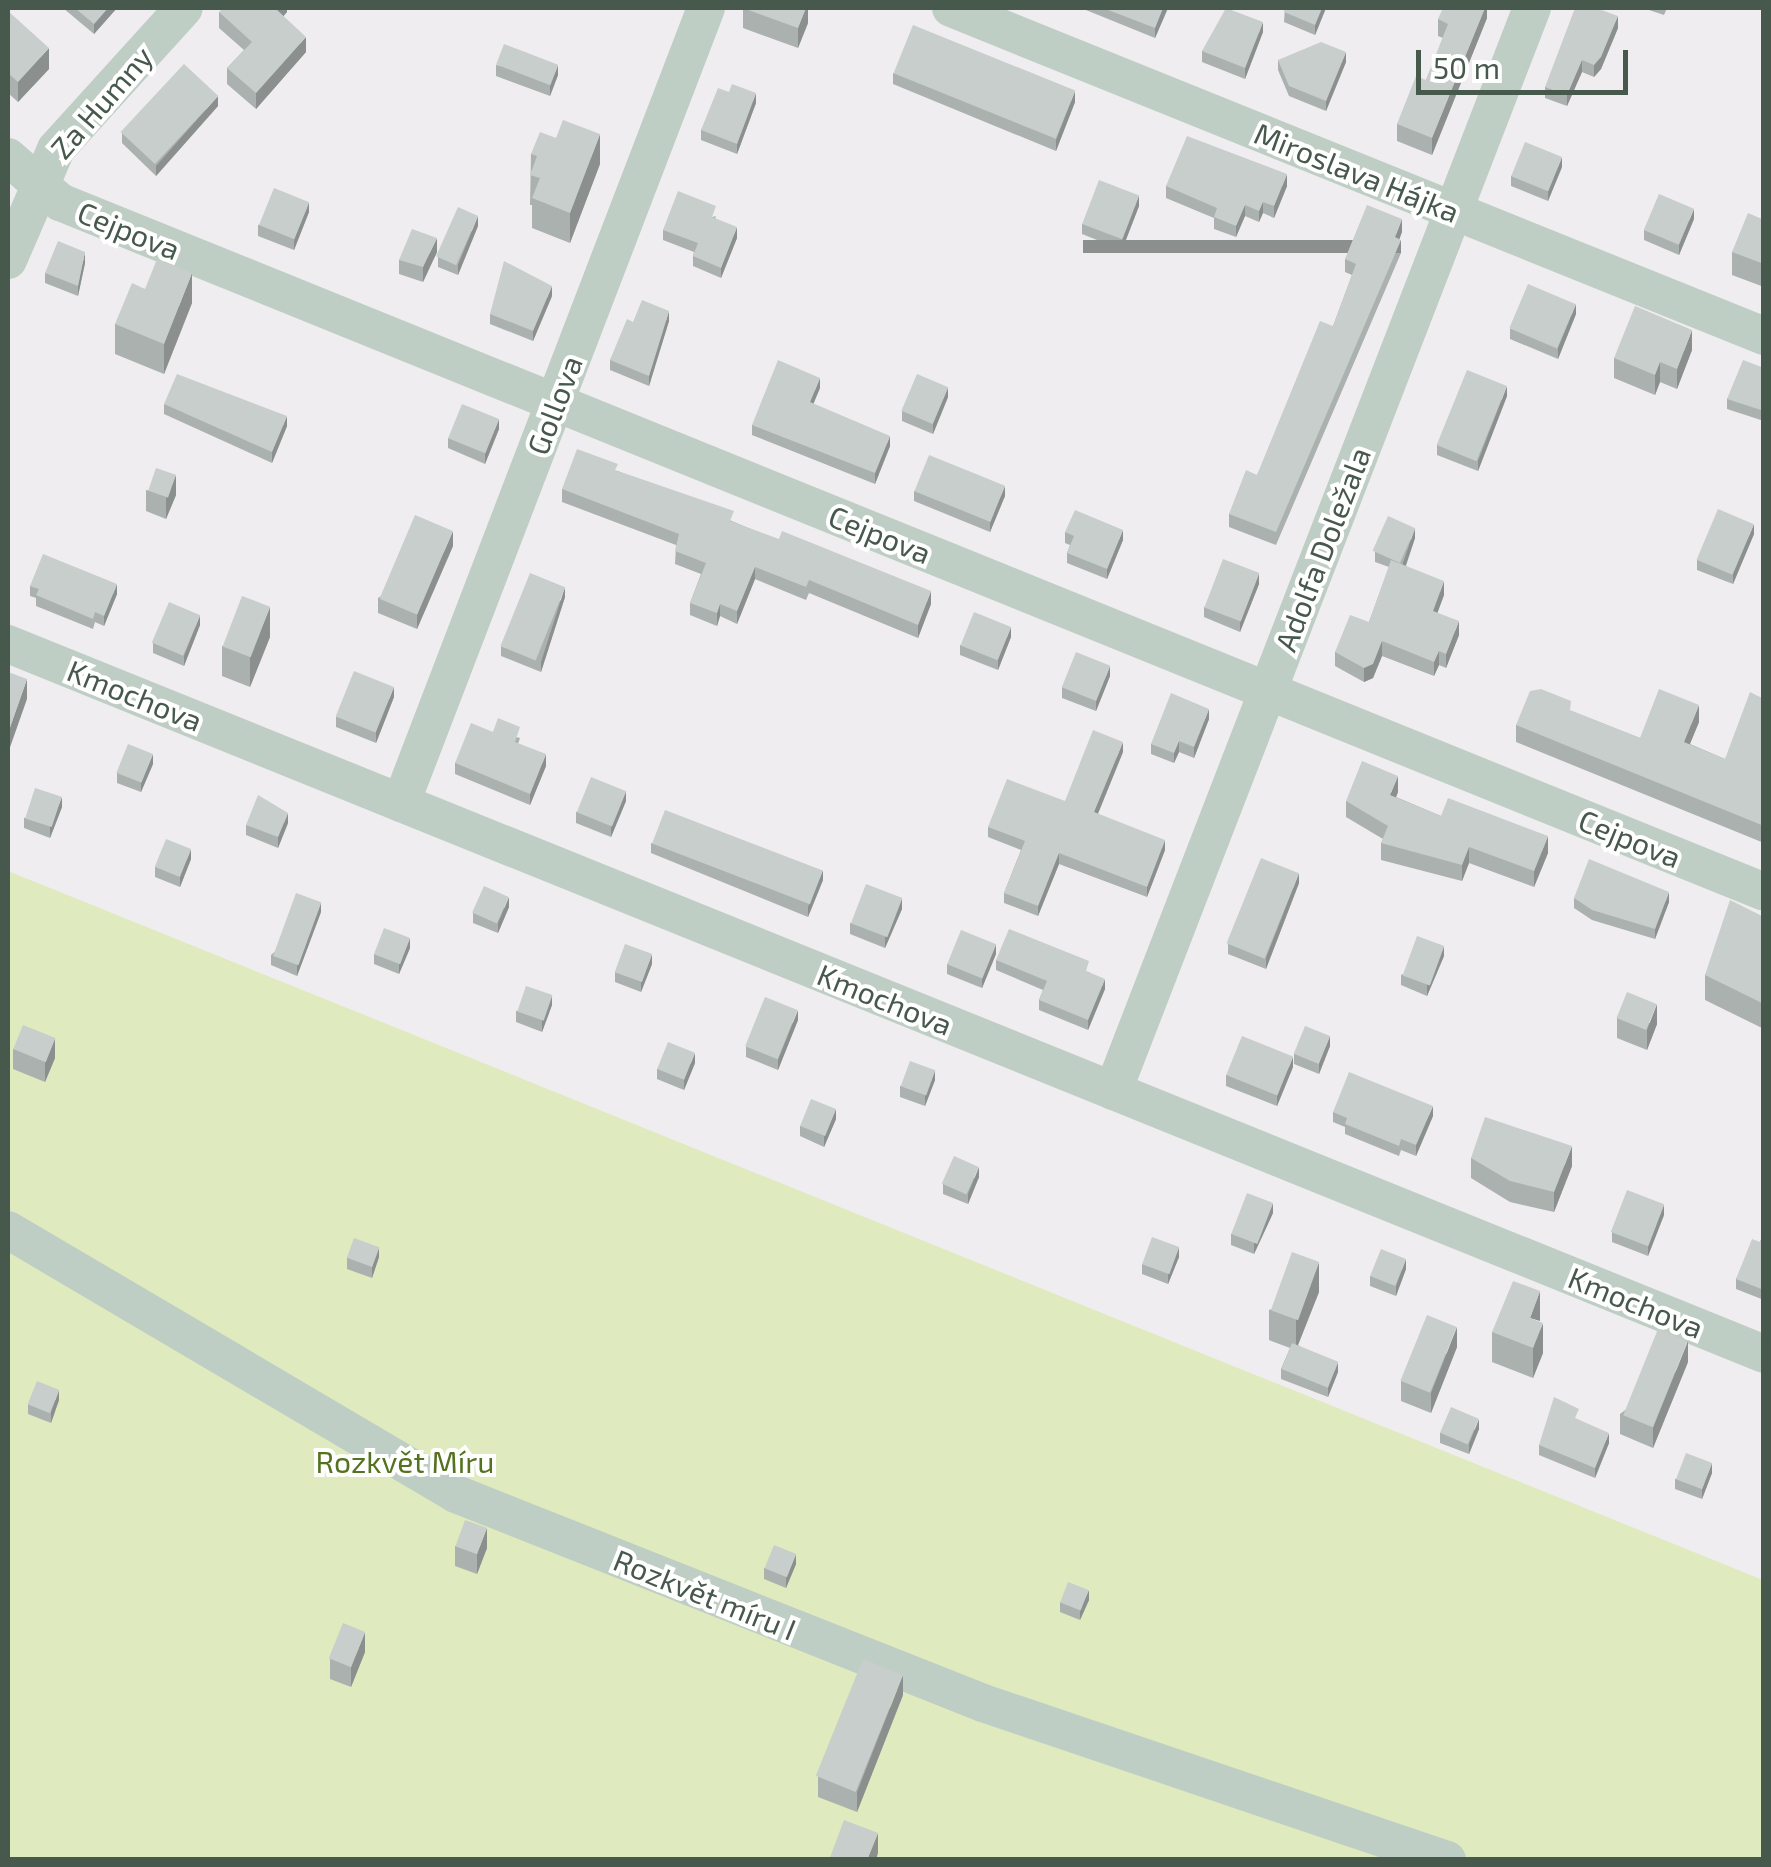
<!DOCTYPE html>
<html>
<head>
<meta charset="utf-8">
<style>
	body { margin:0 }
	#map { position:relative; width:1771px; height:1867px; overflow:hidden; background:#efedef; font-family:"Exo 2",sans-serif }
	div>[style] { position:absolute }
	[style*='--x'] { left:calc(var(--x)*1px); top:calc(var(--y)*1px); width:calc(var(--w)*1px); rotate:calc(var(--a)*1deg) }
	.green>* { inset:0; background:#dfeabe }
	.minor>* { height:38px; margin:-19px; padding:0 19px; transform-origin:19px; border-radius:19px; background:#bfcec4 }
	.wall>* { inset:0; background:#abb1af }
	.shaded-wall>* { inset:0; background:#8b908e; transform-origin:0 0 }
	.building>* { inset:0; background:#c7cecb; transform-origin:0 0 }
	span { translate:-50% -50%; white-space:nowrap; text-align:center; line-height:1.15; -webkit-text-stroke:8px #fff; paint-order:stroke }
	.street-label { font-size:30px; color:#47584c }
	.park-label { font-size:30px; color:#54721f }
	.frame { position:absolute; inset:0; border:10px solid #47584c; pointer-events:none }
	.scale { position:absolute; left:1416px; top:50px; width:212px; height:45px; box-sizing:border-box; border:5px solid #47584c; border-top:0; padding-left:12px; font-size:30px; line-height:35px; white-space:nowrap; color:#47584c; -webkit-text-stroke:8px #fff; paint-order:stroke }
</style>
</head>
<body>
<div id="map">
	<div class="green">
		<i style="clip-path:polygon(8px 871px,1763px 1580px,1763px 1859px,8px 1859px)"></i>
	</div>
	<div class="minor">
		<i style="--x:951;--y:8;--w:877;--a:21.97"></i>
		<i style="--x:8;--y:157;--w:69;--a:40.9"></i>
		<i style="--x:60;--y:202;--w:1838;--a:22.04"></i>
		<i style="--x:8;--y:260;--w:121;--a:-66.6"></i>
		<i style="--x:56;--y:149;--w:190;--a:-47.8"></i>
		<i style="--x:8;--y:644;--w:1894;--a:22.01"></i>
		<i style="--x:401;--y:803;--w:851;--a:-69.01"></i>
		<i style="--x:1113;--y:1091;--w:1161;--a:-68.85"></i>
		<i style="--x:8;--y:1230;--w:520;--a:30.51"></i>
		<i style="--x:456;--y:1494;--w:567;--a:21.63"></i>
		<i style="--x:983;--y:1703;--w:490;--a:18.7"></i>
	</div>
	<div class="wall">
		<i style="clip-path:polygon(63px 8px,117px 8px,94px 34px)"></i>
		<i style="clip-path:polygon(287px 8px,287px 12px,283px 16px,306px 52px,256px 109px,227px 84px,227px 68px,244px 50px,219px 28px,219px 12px)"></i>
		<i style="clip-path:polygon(743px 8px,808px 8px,808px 23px,798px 48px,743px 28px)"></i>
		<i style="clip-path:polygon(1081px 8px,1168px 8px,1155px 38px)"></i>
		<i style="clip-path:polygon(1285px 8px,1326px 8px,1315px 35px,1284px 22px)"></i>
		<i style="clip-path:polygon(1487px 8px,1487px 18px,1432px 155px,1397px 141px,1397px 124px,1426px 80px,1443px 38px,1438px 36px,1438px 19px)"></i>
		<i style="clip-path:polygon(1643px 8px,1667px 8px,1664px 15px)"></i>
		<i style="clip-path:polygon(8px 11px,49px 69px,18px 102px,8px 93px)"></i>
		<i style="clip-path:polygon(1618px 28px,1601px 69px,1594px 77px,1582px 72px,1567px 106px,1545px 98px,1545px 87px)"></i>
		<i style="clip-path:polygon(1263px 32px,1245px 79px,1202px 62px,1202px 51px)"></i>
		<i style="clip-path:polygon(1278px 60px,1346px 62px,1326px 111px,1289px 96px,1278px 70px)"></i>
		<i style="clip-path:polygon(496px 65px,558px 75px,550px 96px,496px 76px)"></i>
		<i style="clip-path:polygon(893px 73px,1075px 102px,1056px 151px,893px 84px)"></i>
		<i style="clip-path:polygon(729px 92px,756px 103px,737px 154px,701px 140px,701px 130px)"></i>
		<i style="clip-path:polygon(218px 106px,156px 176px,122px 143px,122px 133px)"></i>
		<i style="clip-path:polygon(556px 138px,600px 164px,570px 243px,532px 228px,532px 205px,530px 205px,531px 154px)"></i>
		<i style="clip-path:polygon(1562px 167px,1548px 201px,1511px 186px,1511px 176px)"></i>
		<i style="clip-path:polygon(1166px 186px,1287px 186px,1274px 218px,1263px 213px,1259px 222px,1245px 216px,1236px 237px,1214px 229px,1214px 218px,1166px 198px)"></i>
		<i style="clip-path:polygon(1139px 206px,1122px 250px,1082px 234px,1082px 224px)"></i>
		<i style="clip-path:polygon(309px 212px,294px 250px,258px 236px,258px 225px)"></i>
		<i style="clip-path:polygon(1764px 215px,1764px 287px,1732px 275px,1732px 252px)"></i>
		<i style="clip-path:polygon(716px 216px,715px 218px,737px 238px,721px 278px,693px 266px,693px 256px,694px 252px,663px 240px,663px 230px)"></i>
		<i style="clip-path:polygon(1694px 219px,1679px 255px,1644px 240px,1644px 230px)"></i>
		<i style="clip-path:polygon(478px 226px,458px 275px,438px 267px,438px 257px)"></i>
		<i style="clip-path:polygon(1402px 232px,1399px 239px,1401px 253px,1276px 545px,1229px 527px,1229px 514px,1257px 475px,1333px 326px,1352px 275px,1345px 272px,1345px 259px)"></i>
		<i style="clip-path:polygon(437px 252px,423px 282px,399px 274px,399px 260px)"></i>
		<i style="clip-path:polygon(85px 263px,78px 296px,45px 283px,45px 273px)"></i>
		<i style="clip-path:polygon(552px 296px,533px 341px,490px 324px,490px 314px)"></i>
		<i style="clip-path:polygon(192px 303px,164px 374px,115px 354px,115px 324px)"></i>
		<i style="clip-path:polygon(1576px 314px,1558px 359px,1510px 339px,1510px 329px)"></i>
		<i style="clip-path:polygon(669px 321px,649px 386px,610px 370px,610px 360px,633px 322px)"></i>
		<i style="clip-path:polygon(1692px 350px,1677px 389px,1660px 382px,1655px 395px,1614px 378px,1614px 358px)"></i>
		<i style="clip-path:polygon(1764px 368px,1764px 421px,1727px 409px,1727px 399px)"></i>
		<i style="clip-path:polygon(820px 388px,813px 404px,890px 446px,875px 484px,752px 435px,752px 425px)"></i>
		<i style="clip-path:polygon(1507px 396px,1478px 471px,1437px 455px,1437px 445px)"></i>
		<i style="clip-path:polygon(948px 397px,933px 434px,902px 421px,902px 411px)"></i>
		<i style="clip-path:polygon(164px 404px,287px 426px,272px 463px,164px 414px)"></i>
		<i style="clip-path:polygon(499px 429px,485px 464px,448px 448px,448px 438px)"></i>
		<i style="clip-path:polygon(618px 471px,734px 522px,931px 604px,918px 638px,809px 593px,806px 600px,755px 579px,737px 624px,720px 616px,717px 626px,690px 615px,690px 603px,701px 574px,675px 564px,676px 545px,562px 502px,562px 489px)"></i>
		<i style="clip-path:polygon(146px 490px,176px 495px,166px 519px,146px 511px)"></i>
		<i style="clip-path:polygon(914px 491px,1005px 496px,990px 532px,914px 501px)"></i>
		<i style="clip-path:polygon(1065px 532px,1123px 540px,1107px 579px,1067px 563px,1067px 553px,1070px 545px,1065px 543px)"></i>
		<i style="clip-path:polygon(1754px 534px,1733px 584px,1697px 570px,1697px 560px)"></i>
		<i style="clip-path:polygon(1415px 538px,1406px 566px,1444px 595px,1437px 613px,1459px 635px,1446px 668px,1439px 665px,1434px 676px,1382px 656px,1373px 678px,1364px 682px,1335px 666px,1335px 652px,1369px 622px,1389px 567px,1375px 562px,1375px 552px)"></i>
		<i style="clip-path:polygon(453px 546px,417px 629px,378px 613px,378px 598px)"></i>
		<i style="clip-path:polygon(1259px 584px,1240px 632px,1204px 617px,1204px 607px)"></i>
		<i style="clip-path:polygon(30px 586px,117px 594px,104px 626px,95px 622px,93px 629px,36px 606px,36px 598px,30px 596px)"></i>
		<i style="clip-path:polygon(565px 597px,541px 672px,501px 656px,501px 646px)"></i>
		<i style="clip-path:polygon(200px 625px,184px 666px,153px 653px,153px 643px)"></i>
		<i style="clip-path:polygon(270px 637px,250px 687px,222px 676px,222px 646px)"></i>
		<i style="clip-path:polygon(1011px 637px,998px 670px,960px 655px,960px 645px)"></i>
		<i style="clip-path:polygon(1110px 676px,1096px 711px,1062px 698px,1062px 687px)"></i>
		<i style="clip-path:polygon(394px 697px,376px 743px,336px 727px,336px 717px)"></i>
		<i style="clip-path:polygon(1764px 699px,1764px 843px,1516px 742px,1516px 725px,1571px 711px,1640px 738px,1699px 722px,1690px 744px,1725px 759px)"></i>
		<i style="clip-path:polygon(1209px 719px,1194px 758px,1179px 752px,1174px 763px,1151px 754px,1151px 744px)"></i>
		<i style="clip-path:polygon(493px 732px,520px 738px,518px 744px,546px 766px,530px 805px,455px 774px,455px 763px)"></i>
		<i style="clip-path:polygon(1123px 752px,1098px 814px,1165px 850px,1147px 897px,1059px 864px,1038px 916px,1004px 903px,1004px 893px,1021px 850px,988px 837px,988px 827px,1065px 801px)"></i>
		<i style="clip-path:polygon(153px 764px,141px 792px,117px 783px,117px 773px)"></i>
		<i style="clip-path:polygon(1398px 792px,1396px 797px,1441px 816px,1548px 853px,1534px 887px,1469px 863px,1462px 881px,1381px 860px,1381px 843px,1383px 839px,1346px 817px,1346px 801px)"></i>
		<i style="clip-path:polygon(626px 801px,611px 837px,576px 823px,576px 812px)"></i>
		<i style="clip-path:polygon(62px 807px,50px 838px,24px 828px,24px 818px)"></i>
		<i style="clip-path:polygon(288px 823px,278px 848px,246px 835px,246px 825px)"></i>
		<i style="clip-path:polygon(651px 843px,823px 880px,808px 917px,651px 853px)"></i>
		<i style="clip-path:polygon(191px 859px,180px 887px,155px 877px,155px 867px)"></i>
		<i style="clip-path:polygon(1299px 883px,1266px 969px,1228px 954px,1228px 944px)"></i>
		<i style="clip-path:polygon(1574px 898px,1669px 902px,1655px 939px,1592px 920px,1574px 908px)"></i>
		<i style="clip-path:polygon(509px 907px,498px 933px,473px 923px,473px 913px)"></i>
		<i style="clip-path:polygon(902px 909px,885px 948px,850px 934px,850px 923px)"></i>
		<i style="clip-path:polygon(321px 912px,297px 976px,271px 965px,271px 955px)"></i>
		<i style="clip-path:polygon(1764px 917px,1764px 1025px,1762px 1028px,1705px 1000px,1705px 975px)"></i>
		<i style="clip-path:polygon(410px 948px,399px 974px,374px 964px,374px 954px)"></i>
		<i style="clip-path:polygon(996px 954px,982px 988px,947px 974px,947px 964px)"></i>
		<i style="clip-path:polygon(1444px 956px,1427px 996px,1401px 985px,1401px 975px)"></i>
		<i style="clip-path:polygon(996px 960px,1089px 972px,1105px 989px,1088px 1030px,1039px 1010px,1039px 1000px,1043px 990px,996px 970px)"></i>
		<i style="clip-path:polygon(652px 964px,641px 992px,615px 982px,615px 972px)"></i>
		<i style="clip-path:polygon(552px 1005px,542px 1032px,516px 1022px,516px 1011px)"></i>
		<i style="clip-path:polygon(1617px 1018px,1657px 1024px,1647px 1050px,1617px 1038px)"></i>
		<i style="clip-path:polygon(798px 1020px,778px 1070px,746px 1057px,746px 1047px)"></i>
		<i style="clip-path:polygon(1330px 1046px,1319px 1074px,1294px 1064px,1294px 1054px)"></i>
		<i style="clip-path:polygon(13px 1049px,55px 1058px,45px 1082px,13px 1069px)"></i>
		<i style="clip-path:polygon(695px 1063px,684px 1090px,657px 1079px,657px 1069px)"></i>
		<i style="clip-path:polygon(1293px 1067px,1277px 1106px,1226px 1086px,1226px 1075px)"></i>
		<i style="clip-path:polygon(935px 1080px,925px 1106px,900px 1097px,900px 1086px)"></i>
		<i style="clip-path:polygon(1333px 1112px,1433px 1116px,1416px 1156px,1401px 1150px,1399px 1156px,1345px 1134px,1345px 1127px,1333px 1122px)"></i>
		<i style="clip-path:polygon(836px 1119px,824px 1147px,800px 1136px,800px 1126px)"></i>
		<i style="clip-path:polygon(1471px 1158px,1572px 1166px,1554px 1212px,1510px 1202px,1471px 1178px)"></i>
		<i style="clip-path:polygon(979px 1177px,968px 1204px,943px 1194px,943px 1184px)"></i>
		<i style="clip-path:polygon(1273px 1213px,1254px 1254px,1231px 1245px,1231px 1234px)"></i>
		<i style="clip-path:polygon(1664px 1215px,1648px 1256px,1612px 1242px,1612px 1232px)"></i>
		<i style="clip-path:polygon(1764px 1232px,1764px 1300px,1736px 1289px,1736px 1279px,1760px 1242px)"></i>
		<i style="clip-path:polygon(379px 1257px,372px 1278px,347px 1269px,347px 1258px)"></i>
		<i style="clip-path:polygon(1179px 1257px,1168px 1284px,1142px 1274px,1142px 1264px)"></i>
		<i style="clip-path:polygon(1406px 1269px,1396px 1296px,1370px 1286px,1370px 1276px)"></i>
		<i style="clip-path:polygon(1319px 1292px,1298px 1345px,1338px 1372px,1328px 1397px,1281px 1379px,1281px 1369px,1290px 1348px,1269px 1340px,1269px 1310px)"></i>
		<i style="clip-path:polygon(1540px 1322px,1543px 1353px,1533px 1378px,1492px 1362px,1492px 1332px)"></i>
		<i style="clip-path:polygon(1457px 1347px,1431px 1413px,1401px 1401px,1401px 1381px)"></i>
		<i style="clip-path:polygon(1688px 1362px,1653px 1448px,1620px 1434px,1620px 1414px)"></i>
		<i style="clip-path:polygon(59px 1400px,51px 1423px,28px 1414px,28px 1404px)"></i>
		<i style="clip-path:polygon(1578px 1420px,1609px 1443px,1595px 1478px,1539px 1455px,1539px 1445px)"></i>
		<i style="clip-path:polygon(1479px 1429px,1469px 1454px,1440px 1443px,1440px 1433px)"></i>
		<i style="clip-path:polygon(1712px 1473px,1702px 1499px,1675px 1489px,1675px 1479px)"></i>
		<i style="clip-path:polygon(455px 1546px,487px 1548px,477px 1574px,455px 1566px)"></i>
		<i style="clip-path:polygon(796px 1564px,786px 1588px,764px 1579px,764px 1568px)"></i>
		<i style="clip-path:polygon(1089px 1600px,1080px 1620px,1060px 1612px,1060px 1602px)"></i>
		<i style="clip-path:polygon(365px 1652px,351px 1687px,330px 1679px,330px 1659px)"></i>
		<i style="clip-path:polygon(903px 1695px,857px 1812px,818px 1797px,818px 1777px)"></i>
	</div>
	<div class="shaded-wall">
		<i style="clip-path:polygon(108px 8px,117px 8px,94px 34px,94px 24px)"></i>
		<i style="clip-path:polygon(277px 8px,287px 8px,287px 12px,276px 25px,276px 9px)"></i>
		<i style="clip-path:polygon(806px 8px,808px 8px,808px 23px,798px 48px,798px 28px)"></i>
		<i style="clip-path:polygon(1163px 8px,1168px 8px,1155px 38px,1155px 28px)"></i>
		<i style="clip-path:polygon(1322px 8px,1326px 8px,1315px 35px,1315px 25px)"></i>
		<i style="clip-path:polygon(1485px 8px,1487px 8px,1487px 18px,1432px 155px,1432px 138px)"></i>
		<i style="clip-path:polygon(1618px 16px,1618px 28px,1601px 69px,1594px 77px,1594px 65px)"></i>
		<i style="clip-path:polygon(1263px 22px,1263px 32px,1245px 79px,1245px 68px)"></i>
		<i style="clip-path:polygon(306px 37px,306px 52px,256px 109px,256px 93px)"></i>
		<i style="clip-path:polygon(49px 48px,49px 69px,18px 102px,18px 82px)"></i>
		<i style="clip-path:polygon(1346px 52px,1346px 62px,1326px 111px,1326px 101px)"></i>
		<i style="clip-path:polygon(1582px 60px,1582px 72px,1567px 106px,1567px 95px)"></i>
		<i style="clip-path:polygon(558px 65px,558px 75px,550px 96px,550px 86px)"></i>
		<i style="clip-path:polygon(1075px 91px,1075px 102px,1056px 151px,1056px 140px)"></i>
		<i style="clip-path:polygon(756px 93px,756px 103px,737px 154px,737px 144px)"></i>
		<i style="clip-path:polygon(218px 96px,218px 106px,156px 176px,156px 166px)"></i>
		<i style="clip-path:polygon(600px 134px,600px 164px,570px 243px,570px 213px)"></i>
		<i style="clip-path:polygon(1562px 157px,1562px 167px,1548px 201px,1548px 191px)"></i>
		<i style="clip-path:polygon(1287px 174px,1287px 186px,1274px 218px,1274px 206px)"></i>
		<i style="clip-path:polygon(1139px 195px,1139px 206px,1122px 250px,1122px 240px)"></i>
		<i style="clip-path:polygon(309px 202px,309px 212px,294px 250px,294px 240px)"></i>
		<i style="clip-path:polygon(1263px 202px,1263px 213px,1259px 222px,1259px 211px)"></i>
		<i style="clip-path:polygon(1245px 205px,1245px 216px,1236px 237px,1236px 226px)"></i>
		<i style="clip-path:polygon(1694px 209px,1694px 219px,1679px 255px,1679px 245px)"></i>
		<i style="clip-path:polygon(478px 216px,478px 226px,458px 275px,458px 265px)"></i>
		<i style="clip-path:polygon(1402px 219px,1402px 232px,1395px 251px,1395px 237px)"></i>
		<i style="clip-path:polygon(737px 227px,737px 238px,721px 278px,721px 268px)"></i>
		<i style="clip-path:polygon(437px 238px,437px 252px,423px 282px,423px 267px)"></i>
		<i style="left:1401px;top:240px;width:13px;height:318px;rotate:90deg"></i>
		<i style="clip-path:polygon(85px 252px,85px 263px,78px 296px,78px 286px)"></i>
		<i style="clip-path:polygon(192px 273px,192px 303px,164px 374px,164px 344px)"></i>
		<i style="clip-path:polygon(552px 286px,552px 296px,533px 341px,533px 331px)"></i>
		<i style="clip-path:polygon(1576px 304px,1576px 314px,1558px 359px,1558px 348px)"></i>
		<i style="clip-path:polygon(669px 311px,669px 321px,649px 386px,649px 376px)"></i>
		<i style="clip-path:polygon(1692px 330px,1692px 350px,1677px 389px,1677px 369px)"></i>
		<i style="clip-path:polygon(1660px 362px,1660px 382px,1655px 395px,1655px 375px)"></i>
		<i style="clip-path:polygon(820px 378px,820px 388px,810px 412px,810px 402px)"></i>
		<i style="clip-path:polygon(1507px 386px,1507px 396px,1478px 471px,1478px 461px)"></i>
		<i style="clip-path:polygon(948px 387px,948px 397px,933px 434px,933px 424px)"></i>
		<i style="clip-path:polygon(287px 416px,287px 426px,272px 463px,272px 452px)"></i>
		<i style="clip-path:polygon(499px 419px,499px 429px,485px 464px,485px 454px)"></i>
		<i style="clip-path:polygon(890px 436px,890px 446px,875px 484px,875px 473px)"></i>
		<i style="clip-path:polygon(176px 475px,176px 495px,166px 519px,166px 499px)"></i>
		<i style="clip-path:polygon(1005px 486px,1005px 496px,990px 532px,990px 522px)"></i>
		<i style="clip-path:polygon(1754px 524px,1754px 534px,1733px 584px,1733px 574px)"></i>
		<i style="clip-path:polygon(1415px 528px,1415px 538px,1403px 573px,1403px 563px)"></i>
		<i style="clip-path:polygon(1123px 530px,1123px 540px,1107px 579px,1107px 569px)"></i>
		<i style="clip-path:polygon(453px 531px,453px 546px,417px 629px,417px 614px)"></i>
		<i style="clip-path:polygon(755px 567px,755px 579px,737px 624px,737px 611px)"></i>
		<i style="clip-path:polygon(1259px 573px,1259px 584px,1240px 632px,1240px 621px)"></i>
		<i style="clip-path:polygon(1444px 581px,1444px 595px,1433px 625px,1433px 611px)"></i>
		<i style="clip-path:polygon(117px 584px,117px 594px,104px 626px,104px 616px)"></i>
		<i style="clip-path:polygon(565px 587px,565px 597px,541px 672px,541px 662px)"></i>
		<i style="clip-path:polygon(931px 591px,931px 604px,918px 638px,918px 625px)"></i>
		<i style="clip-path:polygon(720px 604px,720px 616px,717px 626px,717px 613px)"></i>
		<i style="clip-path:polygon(270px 607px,270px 637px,250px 687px,250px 657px)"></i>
		<i style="clip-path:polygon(200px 615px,200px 625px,184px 666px,184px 656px)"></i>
		<i style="clip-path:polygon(1459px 621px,1459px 635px,1446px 668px,1446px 654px)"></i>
		<i style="clip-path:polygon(1011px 627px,1011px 637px,998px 670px,998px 660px)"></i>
		<i style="clip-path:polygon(1382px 641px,1382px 656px,1373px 678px,1364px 682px,1364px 668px)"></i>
		<i style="clip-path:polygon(1439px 651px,1439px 665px,1434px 676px,1434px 662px)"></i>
		<i style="clip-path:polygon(1110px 666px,1110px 676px,1096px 711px,1096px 701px)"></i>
		<i style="clip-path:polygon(27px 679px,27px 699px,8px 753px,8px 733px)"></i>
		<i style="clip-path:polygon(394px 687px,394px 697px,376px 743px,376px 732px)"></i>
		<i style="clip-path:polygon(1699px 705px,1699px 722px,1684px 758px,1684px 742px)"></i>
		<i style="clip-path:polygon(1209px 709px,1209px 719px,1194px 758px,1194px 747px)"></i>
		<i style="clip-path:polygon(1179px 741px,1179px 752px,1174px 763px,1174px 753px)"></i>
		<i style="clip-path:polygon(1123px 742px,1123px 752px,1094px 823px,1094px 812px)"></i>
		<i style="clip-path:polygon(153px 754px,153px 764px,141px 792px,141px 782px)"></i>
		<i style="clip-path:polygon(546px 754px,546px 766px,530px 805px,530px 794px)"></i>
		<i style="clip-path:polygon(1398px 776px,1398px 792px,1390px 812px,1390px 795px)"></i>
		<i style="clip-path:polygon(626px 791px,626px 801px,611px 837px,611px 826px)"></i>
		<i style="clip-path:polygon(62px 797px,62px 807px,50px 838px,50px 827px)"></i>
		<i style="clip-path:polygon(288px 813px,288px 823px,278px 848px,278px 837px)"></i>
		<i style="clip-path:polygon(1548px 836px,1548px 853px,1534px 887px,1534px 871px)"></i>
		<i style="clip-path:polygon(1165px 840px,1165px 850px,1147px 897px,1147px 887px)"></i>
		<i style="clip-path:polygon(1469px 847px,1469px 863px,1462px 881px,1462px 865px)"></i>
		<i style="clip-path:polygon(191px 849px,191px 859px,180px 887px,180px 877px)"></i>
		<i style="clip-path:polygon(1059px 853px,1059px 864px,1038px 916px,1038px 906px)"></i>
		<i style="clip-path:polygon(823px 870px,823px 880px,808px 917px,808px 907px)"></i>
		<i style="clip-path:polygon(1299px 873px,1299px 883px,1266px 969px,1266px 958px)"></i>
		<i style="clip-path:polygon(1669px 892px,1669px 902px,1655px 939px,1655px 929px)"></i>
		<i style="clip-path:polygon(509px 897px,509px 907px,498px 933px,498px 923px)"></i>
		<i style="clip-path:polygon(902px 898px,902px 909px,885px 948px,885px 938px)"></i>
		<i style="clip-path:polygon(321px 902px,321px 912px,297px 976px,297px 966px)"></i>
		<i style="clip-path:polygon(410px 938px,410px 948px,399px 974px,399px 964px)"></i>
		<i style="clip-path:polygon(996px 944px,996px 954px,982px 988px,982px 977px)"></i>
		<i style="clip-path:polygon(1444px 946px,1444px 956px,1427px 996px,1427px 986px)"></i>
		<i style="clip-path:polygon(652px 954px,652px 964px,641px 992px,641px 982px)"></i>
		<i style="clip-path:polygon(1105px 979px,1105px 989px,1088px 1030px,1088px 1020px)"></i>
		<i style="clip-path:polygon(552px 995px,552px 1005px,542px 1032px,542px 1021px)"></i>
		<i style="clip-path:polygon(1657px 1004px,1657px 1024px,1647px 1050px,1647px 1030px)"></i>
		<i style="clip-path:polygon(798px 1010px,798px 1020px,778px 1070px,778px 1060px)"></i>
		<i style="clip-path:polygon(1330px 1036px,1330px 1046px,1319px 1074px,1319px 1063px)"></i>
		<i style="clip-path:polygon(55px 1038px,55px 1058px,45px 1082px,45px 1062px)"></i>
		<i style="clip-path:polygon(695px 1053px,695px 1063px,684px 1090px,684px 1080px)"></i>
		<i style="clip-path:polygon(1293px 1057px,1293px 1067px,1277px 1106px,1277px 1096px)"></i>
		<i style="clip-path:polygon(935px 1070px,935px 1080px,925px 1106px,925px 1096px)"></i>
		<i style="clip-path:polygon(1433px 1106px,1433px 1116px,1416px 1156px,1416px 1145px)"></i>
		<i style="clip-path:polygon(836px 1109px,836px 1119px,824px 1147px,824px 1137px)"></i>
		<i style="clip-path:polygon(1572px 1146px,1572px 1166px,1554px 1212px,1554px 1192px)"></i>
		<i style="clip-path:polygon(979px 1167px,979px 1177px,968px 1204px,968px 1194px)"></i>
		<i style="clip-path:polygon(1273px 1203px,1273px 1213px,1254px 1254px,1254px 1244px)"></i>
		<i style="clip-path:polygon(1664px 1204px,1664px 1215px,1648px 1256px,1648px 1246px)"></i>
		<i style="clip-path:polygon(379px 1247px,379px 1257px,372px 1278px,372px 1267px)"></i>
		<i style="clip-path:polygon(1179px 1247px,1179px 1257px,1168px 1284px,1168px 1274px)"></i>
		<i style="clip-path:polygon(1406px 1259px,1406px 1269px,1396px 1296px,1396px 1286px)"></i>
		<i style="clip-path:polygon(1319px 1262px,1319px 1292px,1296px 1350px,1296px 1320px)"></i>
		<i style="clip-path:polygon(1540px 1291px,1540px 1321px,1530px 1318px)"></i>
		<i style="clip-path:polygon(1543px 1323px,1543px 1353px,1533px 1378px,1533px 1348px)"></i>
		<i style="clip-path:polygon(1457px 1327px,1457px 1347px,1431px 1413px,1431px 1393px)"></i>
		<i style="clip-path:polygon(1688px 1341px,1688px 1362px,1653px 1448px,1653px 1428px)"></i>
		<i style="clip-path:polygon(1338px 1362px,1338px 1372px,1328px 1397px,1328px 1387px)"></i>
		<i style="clip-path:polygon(59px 1390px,59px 1400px,51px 1423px,51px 1412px)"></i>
		<i style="clip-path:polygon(1479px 1419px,1479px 1429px,1469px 1454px,1469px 1444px)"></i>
		<i style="clip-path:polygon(1609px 1433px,1609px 1443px,1595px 1478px,1595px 1468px)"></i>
		<i style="clip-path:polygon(1712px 1463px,1712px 1473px,1702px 1499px,1702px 1489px)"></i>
		<i style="clip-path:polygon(487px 1528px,487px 1548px,477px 1574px,477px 1554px)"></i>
		<i style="clip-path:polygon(796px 1554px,796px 1564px,786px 1588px,786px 1577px)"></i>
		<i style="clip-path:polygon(1089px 1590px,1089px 1600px,1080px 1620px,1080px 1610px)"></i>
		<i style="clip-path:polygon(365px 1632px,365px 1652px,351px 1687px,351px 1667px)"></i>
		<i style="clip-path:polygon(903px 1675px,903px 1695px,857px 1812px,857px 1792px)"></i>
		<i style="clip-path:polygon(878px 1833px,878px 1853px,876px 1860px,867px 1860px)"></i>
	</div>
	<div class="building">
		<i style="clip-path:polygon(75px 8px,108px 8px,94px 24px)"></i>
		<i style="clip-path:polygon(223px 8px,277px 8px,276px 9px,306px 37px,256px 93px,227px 68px,252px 42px,219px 12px)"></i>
		<i style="clip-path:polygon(743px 8px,806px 8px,798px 28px)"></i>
		<i style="clip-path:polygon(1103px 8px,1163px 8px,1155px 28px)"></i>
		<i style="clip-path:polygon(1226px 8px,1263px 22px,1245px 68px,1202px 51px)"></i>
		<i style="clip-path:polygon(1285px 8px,1322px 8px,1315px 25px,1284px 12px)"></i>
		<i style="clip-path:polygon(1443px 8px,1485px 8px,1432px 138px,1397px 124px,1416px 76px,1426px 80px,1448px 24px,1438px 19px)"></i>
		<i style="clip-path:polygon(1575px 8px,1596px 8px,1618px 16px,1601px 57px,1594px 65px,1582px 60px,1567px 95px,1545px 87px)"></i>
		<i style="clip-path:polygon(8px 11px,49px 48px,18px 82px,8px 73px)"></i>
		<i style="left:913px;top:25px;width:175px;height:52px;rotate:22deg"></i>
		<i style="clip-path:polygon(1321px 42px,1346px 52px,1326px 101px,1289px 86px,1278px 60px)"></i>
		<i style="left:504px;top:44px;width:58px;height:22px;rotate:21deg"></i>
		<i style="left:184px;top:64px;width:47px;height:93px;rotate:43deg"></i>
		<i style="clip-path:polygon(732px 84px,756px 93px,737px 144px,701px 130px,718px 88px,729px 92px)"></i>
		<i style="clip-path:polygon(563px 120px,600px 134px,570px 213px,532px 198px,540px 178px,530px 175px,537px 156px,531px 154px,540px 132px,556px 138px)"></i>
		<i style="clip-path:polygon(1187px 136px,1287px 174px,1274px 206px,1263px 202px,1259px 211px,1245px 205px,1236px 226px,1214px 217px,1217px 208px,1166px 186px)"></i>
		<i style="left:1525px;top:142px;width:40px;height:37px;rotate:22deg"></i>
		<i style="left:1099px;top:180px;width:43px;height:47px;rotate:21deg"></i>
		<i style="left:274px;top:188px;width:38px;height:40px;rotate:22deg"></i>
		<i style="clip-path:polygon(678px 191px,716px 206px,712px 217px,737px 227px,721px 268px,693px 256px,698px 243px,663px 230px)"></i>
		<i style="left:1659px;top:194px;width:38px;height:39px;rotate:23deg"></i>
		<i style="clip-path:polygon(1367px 205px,1402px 219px,1395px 237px,1401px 240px,1276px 532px,1229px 514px,1246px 470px,1257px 475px,1320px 321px,1333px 326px,1356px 264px,1345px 259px)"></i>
		<i style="left:458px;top:207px;width:22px;height:54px;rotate:24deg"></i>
		<i style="clip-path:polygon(1748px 213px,1762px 219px,1764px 215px,1764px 264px,1732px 252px)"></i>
		<i style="clip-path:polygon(412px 229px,437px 238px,423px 267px,399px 260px)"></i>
		<i style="clip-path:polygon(58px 241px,85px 252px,78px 286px,45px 273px)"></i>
		<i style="clip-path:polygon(157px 259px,192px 273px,164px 344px,115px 324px,132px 283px,145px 289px)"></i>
		<i style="clip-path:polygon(504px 261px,552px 286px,533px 331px,490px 314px)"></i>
		<i style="left:1528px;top:284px;width:52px;height:48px;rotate:23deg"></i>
		<i style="clip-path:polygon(642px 300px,669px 311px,649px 376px,610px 360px,627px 319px,633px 322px)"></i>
		<i style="clip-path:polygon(1635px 306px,1692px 330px,1677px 369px,1660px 362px,1655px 375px,1614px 358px)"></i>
		<i style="clip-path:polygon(778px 360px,820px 378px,810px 402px,890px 436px,875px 473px,752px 425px)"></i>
		<i style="clip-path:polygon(1743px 360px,1764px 368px,1764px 411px,1727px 399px)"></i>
		<i style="left:1467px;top:370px;width:43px;height:81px;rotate:22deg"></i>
		<i style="clip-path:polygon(177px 374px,287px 416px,272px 452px,164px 404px)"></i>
		<i style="left:917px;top:374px;width:34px;height:40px;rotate:23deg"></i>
		<i style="left:462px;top:404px;width:40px;height:37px;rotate:22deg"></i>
		<i style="clip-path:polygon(577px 449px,618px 464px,615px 470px,734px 511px,730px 521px,779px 539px,782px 531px,931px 591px,918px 625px,809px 580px,806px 587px,755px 567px,737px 611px,720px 604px,717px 613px,690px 603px,706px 563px,675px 551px,679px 534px,562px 489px)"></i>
		<i style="left:929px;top:455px;width:82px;height:39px;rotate:22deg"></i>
		<i style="left:156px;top:468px;width:21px;height:24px;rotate:19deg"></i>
		<i style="left:1718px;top:509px;width:39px;height:55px;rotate:23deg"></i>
		<i style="clip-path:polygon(1075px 510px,1123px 530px,1107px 569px,1067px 553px,1074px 536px,1065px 532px)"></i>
		<i style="left:415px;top:515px;width:41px;height:91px;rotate:23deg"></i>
		<i style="left:1388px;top:516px;width:30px;height:38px;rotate:24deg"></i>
		<i style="clip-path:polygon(43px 554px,117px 584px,104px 616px,95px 612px,93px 619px,36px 595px,39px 589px,30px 586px)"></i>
		<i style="left:1223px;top:559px;width:39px;height:52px;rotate:21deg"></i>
		<i style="clip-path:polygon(1391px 560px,1444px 581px,1433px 611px,1459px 621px,1446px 654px,1439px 651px,1434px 662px,1382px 641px,1373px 664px,1364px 668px,1335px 652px,1350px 615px,1369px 622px)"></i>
		<i style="left:530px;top:573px;width:38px;height:79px;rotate:22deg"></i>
		<i style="left:242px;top:596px;width:30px;height:54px;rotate:21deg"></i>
		<i style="left:169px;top:602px;width:34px;height:44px;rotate:23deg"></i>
		<i style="left:974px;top:612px;width:40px;height:36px;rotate:22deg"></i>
		<i style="left:1076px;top:652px;width:37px;height:38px;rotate:22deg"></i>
		<i style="left:354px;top:671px;width:43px;height:49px;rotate:22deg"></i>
		<i style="clip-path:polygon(8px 672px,27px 679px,8px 733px)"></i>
		<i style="clip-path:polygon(1541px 689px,1571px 701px,1570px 710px,1640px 738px,1659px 689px,1699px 705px,1684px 742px,1725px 759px,1750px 692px,1764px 699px,1764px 826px,1516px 725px,1530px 691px)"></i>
		<i style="clip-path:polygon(1171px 693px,1209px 709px,1194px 747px,1179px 741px,1174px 753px,1151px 744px)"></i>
		<i style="clip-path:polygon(498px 718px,520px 727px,515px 742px,546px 754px,530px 794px,455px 763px,471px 723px,493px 732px)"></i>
		<i style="clip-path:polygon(1093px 730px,1123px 742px,1094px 812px,1165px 840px,1147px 887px,1059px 853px,1038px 906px,1004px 893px,1025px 841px,988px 827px,1007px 779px,1065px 801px)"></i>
		<i style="left:128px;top:744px;width:27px;height:31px;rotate:22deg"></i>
		<i style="clip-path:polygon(1362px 761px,1398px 776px,1390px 795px,1441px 816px,1448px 798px,1548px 836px,1534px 871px,1469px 847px,1462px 865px,1381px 843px,1388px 826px,1346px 801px)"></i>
		<i style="left:591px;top:777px;width:38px;height:38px;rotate:22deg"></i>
		<i style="left:35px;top:788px;width:28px;height:32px;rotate:18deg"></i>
		<i style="clip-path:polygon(258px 795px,288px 813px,278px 837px,246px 825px)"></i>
		<i style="left:665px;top:810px;width:169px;height:36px;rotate:21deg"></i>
		<i style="left:166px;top:839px;width:27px;height:30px;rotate:22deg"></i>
		<i style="left:1261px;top:858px;width:41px;height:92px;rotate:22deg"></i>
		<i style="clip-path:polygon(1589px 859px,1669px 892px,1655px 929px,1592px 910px,1574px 898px)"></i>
		<i style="left:866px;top:884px;width:39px;height:42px;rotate:21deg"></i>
		<i style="left:484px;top:886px;width:27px;height:29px;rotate:24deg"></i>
		<i style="left:296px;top:893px;width:27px;height:67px;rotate:20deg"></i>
		<i style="clip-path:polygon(1730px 900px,1764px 917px,1762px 1003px,1705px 975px)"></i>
		<i style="left:384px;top:928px;width:28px;height:28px;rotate:21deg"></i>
		<i style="clip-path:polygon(1009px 929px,1089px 961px,1086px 971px,1105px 979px,1088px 1020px,1039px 1000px,1047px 981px,996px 960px)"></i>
		<i style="left:961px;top:930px;width:38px;height:37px;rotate:22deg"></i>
		<i style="left:1417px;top:936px;width:29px;height:42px;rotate:20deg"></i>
		<i style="left:625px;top:944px;width:29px;height:30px;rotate:20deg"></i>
		<i style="left:526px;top:986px;width:28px;height:27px;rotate:19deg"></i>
		<i style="left:1627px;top:992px;width:32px;height:28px;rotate:22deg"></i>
		<i style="left:765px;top:997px;width:35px;height:53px;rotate:22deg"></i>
		<i style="left:23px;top:1025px;width:35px;height:26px;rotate:22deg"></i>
		<i style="left:1305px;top:1026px;width:27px;height:30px;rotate:22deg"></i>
		<i style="left:1242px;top:1036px;width:55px;height:42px;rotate:22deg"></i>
		<i style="left:668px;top:1042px;width:29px;height:29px;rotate:22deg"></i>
		<i style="left:910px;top:1061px;width:27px;height:27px;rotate:20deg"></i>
		<i style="clip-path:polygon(1349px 1072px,1433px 1106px,1416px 1145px,1401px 1139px,1399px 1146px,1345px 1124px,1347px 1118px,1333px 1112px)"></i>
		<i style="left:811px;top:1099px;width:27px;height:29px;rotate:22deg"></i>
		<i style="clip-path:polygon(1485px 1117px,1572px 1146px,1554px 1192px,1510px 1181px,1471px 1158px)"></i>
		<i style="left:954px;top:1156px;width:27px;height:30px;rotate:24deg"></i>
		<i style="left:1627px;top:1190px;width:40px;height:45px;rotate:21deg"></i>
		<i style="left:1247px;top:1193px;width:28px;height:44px;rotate:21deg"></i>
		<i style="clip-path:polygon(1764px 1232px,1764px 1290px,1736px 1279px,1752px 1239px,1760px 1242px)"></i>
		<i style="left:1152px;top:1237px;width:29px;height:29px;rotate:20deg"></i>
		<i style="left:354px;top:1238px;width:27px;height:21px;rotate:20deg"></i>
		<i style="left:1381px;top:1249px;width:27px;height:29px;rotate:22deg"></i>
		<i style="left:1292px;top:1252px;width:29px;height:62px;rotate:20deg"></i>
		<i style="clip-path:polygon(1513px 1281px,1540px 1291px,1530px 1318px,1543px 1323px,1533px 1348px,1492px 1332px)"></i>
		<i style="left:1427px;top:1315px;width:32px;height:71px;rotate:22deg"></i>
		<i style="left:1658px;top:1329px;width:32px;height:93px;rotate:22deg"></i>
		<i style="left:1292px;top:1343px;width:50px;height:28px;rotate:22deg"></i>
		<i style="left:37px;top:1381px;width:24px;height:25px;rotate:22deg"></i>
		<i style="clip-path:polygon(1554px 1397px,1579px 1409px,1575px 1418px,1609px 1433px,1595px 1468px,1539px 1445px)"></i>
		<i style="left:1451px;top:1407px;width:30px;height:28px;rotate:23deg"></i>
		<i style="left:1686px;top:1453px;width:28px;height:28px;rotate:21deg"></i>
		<i style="left:465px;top:1520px;width:23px;height:28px;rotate:20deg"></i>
		<i style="left:774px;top:1545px;width:24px;height:25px;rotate:22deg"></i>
		<i style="left:1068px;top:1582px;width:22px;height:22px;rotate:21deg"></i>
		<i style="left:343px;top:1623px;width:24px;height:38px;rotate:22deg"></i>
		<i style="left:863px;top:1659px;width:43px;height:126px;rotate:22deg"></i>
		<i style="clip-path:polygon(844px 1820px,878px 1833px,867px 1860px,829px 1860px)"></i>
	</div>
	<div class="street-label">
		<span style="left:101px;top:102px;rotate:-49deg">Za Humny</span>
		<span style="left:1357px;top:172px;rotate:22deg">Miroslava Hájka</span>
		<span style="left:129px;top:230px;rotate:22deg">Cejpova</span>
		<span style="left:554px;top:405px;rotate:-69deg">Gollova</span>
		<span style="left:880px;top:534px;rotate:22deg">Cejpova</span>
		<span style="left:1322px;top:549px;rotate:-69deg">Adolfa Doležala</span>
		<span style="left:135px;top:695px;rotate:22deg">Kmochova</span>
		<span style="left:1630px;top:838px;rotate:22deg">Cejpova</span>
		<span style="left:885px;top:999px;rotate:22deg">Kmochova</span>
		<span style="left:1636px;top:1302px;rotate:22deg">Kmochova</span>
		<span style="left:705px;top:1594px;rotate:22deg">Rozkvět míru I</span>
	</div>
	<div class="park-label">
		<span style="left:405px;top:1461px">Rozkvět Míru</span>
	</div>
	<div class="frame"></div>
	<div class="scale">50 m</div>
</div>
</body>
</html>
